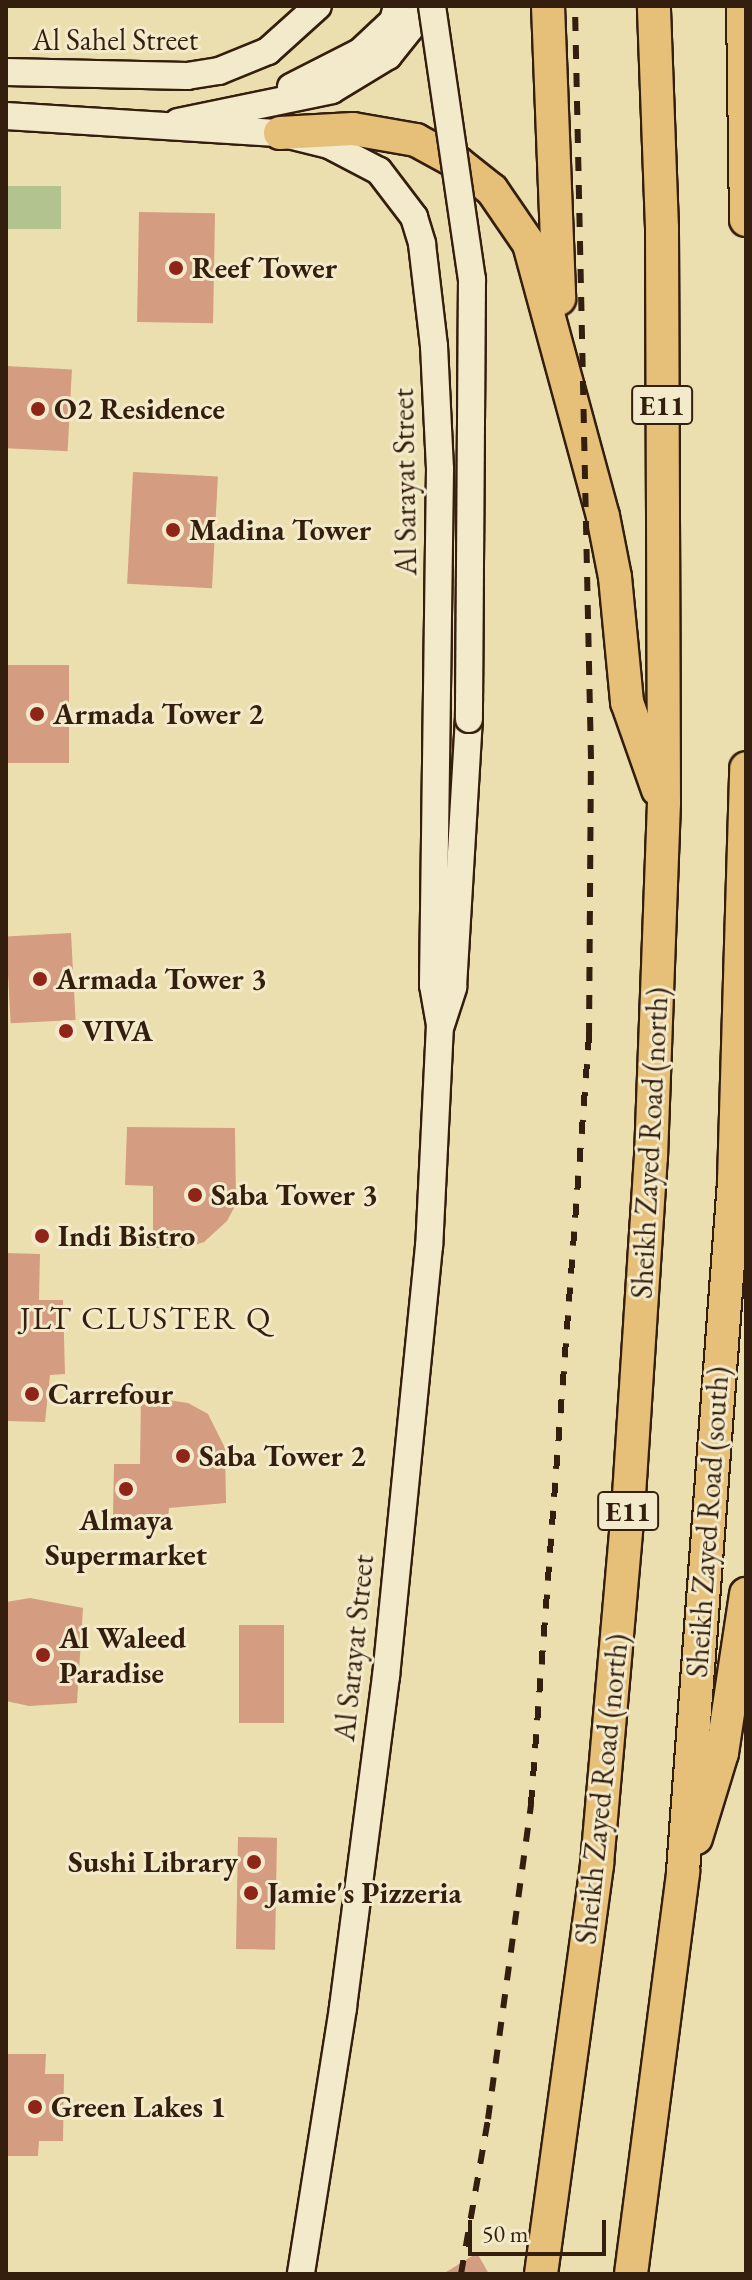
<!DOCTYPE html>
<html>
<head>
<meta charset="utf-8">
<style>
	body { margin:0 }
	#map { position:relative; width:752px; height:2280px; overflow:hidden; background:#ecdfaf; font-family:"EB Garamond",serif }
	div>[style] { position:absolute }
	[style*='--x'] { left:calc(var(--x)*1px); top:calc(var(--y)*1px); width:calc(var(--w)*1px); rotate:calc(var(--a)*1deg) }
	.green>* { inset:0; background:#b2c38f; transform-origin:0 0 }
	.building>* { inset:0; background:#d49c80; transform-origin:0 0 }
	.roads { filter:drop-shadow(2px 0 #341e0e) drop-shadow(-2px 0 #341e0e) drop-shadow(0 2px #341e0e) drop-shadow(0 -2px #341e0e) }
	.secondary>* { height:26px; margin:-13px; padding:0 13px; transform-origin:13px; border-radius:13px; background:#f3eacb }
	.highway>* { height:32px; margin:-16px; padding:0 16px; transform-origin:16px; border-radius:16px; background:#e6c078 }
	.rail>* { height:6px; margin-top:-3px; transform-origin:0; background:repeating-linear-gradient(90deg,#341e0e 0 14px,transparent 0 28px) }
	.bridges { filter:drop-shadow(2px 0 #341e0e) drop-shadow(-2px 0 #341e0e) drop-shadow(0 2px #341e0e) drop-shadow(0 -2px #341e0e) }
	.secondary-bridge>* { height:26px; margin:-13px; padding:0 13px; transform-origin:13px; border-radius:13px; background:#f3eacb }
	.dots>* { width:22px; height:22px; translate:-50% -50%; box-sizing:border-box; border:4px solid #f3eacb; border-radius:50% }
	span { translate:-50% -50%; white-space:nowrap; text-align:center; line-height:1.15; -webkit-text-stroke:6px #f3eacb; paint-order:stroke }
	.shield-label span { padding:2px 6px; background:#f3eacb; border:2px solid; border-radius:6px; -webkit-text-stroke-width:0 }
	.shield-label { font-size:28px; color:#341e0e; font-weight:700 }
	.street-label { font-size:30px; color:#341e0e }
	.poi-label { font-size:30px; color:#341e0e; font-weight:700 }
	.left { translate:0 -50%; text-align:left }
	.right { translate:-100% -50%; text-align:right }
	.neighbourhood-label { font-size:32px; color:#341e0e; letter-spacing:2px }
	.frame { position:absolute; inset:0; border:8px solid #341e0e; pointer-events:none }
	.scale { position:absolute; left:468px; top:2220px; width:138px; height:36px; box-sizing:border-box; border:4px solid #341e0e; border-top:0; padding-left:10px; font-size:24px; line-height:28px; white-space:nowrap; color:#341e0e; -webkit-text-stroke:6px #f3eacb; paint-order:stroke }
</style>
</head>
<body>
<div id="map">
	<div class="green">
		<i style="left:6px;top:186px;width:55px;height:43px"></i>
	</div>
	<div class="building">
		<i style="left:139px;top:212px;width:76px;height:110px;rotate:1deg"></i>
		<i style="left:6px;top:366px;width:66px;height:82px;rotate:3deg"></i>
		<i style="left:133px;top:472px;width:85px;height:112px;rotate:3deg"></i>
		<i style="left:6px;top:665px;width:63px;height:98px"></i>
		<i style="left:71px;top:933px;width:87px;height:65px;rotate:87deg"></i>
		<i style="clip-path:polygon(127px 1127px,235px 1128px,236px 1204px,227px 1221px,204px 1242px,185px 1248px,153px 1248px,153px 1186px,125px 1185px)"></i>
		<i style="clip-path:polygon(6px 1253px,40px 1254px,39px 1300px,63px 1300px,65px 1374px,50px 1375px,45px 1422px,6px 1421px)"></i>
		<i style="clip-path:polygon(141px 1396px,188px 1403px,208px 1414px,225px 1448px,226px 1503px,169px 1508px,168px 1518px,113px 1517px,114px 1464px,140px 1464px)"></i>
		<i style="clip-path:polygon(30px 1598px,83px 1608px,77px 1703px,29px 1706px,6px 1701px,6px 1602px)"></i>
		<i style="left:239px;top:1625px;width:45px;height:98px"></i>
		<i style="left:238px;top:1837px;width:39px;height:112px;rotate:1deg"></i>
		<i style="clip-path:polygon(6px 2054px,46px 2054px,45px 2074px,64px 2074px,63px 2141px,39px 2141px,38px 2156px,6px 2156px)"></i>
		<i style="clip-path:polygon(477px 2253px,489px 2274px,443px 2274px)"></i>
	</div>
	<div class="roads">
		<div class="secondary">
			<i style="--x:6;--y:72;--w:181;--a:1.3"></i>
			<i style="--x:187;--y:76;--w:32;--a:-9"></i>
			<i style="--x:219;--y:71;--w:53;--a:-22.2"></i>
			<i style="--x:268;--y:51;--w:67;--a:-42"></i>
			<i style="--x:291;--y:87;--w:77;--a:-26.9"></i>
			<i style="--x:360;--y:52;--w:45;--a:-43.2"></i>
			<i style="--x:393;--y:21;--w:16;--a:-75"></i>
			<i style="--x:6;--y:116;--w:275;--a:3.6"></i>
			<i style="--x:280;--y:133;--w:50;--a:13.8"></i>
			<i style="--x:329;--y:145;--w:56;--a:27.5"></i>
			<i style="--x:379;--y:171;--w:58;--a:52.7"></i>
			<i style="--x:414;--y:217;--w:28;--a:73"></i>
			<i style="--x:422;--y:244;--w:103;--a:83.3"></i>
			<i style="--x:434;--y:346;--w:123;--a:87.2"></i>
			<i style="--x:440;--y:469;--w:516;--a:90.78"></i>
			<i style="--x:433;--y:985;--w:41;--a:80.1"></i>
			<i style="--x:440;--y:1025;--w:221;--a:92.8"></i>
			<i style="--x:429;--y:1246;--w:432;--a:95.7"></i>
			<i style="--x:386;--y:1676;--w:335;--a:97.4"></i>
			<i style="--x:343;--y:2008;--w:269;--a:99"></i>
			<i style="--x:178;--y:122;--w:157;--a:-11.7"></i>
			<i style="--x:332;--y:90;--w:66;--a:-31.3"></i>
			<i style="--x:388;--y:56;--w:64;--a:-51.3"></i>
			<i style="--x:441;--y:1025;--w:40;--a:-72"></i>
			<i style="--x:453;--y:987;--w:268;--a:-86.6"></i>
		</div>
		<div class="highway">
			<i style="--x:548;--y:6;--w:293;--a:87.8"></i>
			<i style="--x:743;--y:6;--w:214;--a:89.2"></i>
			<i style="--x:280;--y:133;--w:73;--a:-3.1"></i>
			<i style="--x:353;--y:129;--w:64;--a:9.9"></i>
			<i style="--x:416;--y:140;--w:48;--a:28.7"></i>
			<i style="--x:458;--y:163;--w:43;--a:38.5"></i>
			<i style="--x:492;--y:190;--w:65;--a:55.6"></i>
			<i style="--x:529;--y:244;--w:282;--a:74.8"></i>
			<i style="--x:603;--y:516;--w:62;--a:78.9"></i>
			<i style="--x:615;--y:577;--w:126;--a:84.5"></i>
			<i style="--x:627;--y:702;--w:93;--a:70.6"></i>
			<i style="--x:696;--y:1838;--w:89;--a:-73"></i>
			<i style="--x:722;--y:1753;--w:161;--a:-81.4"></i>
			<i style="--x:541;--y:2274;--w:414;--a:-82.2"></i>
			<i style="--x:597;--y:1864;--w:354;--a:-85"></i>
			<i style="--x:628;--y:1511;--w:355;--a:-86.3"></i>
			<i style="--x:651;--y:1157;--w:354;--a:-87.9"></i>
			<i style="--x:664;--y:803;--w:575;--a:-90.2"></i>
			<i style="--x:662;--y:228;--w:222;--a:-92.1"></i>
			<i style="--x:631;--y:2274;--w:406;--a:-82.6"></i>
			<i style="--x:683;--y:1871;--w:692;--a:-85.77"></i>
			<i style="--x:734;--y:1181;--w:413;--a:-88.3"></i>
		</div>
	</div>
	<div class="rail">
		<i style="--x:461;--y:2274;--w:157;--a:-80.1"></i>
		<i style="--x:488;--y:2119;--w:318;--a:-82.2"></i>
		<i style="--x:531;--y:1804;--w:769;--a:-85.68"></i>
		<i style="--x:589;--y:1037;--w:278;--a:-89.6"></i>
		<i style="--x:591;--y:759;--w:753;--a:-91.22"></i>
	</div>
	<div class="bridges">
		<div class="secondary-bridge">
			<i style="--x:432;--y:6;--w:276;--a:81.7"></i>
			<i style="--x:472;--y:279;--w:440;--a:90.4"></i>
		</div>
	</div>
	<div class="dots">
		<i style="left:176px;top:268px;background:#8f2418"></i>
		<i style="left:38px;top:409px;background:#8f2418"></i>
		<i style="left:173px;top:530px;background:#8f2418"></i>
		<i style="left:37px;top:714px;background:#8f2418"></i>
		<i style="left:40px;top:979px;background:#8f2418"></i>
		<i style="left:66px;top:1031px;background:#8f2418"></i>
		<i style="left:195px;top:1195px;background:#8f2418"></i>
		<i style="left:42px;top:1236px;background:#8f2418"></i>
		<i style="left:32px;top:1394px;background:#8f2418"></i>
		<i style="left:183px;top:1456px;background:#8f2418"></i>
		<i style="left:126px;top:1489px;background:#8f2418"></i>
		<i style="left:43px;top:1655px;background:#8f2418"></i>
		<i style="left:254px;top:1862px;background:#8f2418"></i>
		<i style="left:251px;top:1893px;background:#8f2418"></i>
		<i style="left:35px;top:2107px;background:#8f2418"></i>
	</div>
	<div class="shield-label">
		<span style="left:662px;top:405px">E11</span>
		<span style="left:628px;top:1511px">E11</span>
	</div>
	<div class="street-label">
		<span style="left:115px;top:40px">Al Sahel Street</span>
		<span style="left:405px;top:482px;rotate:-91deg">Al Sarayat Street</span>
		<span style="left:650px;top:1143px;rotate:-87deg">Sheikh Zayed Road (north)</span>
		<span style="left:708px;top:1522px;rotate:-86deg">Sheikh Zayed Road (south)</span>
		<span style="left:354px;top:1648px;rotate:-84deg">Al Sarayat Street</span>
		<span style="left:602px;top:1789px;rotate:-84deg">Sheikh Zayed Road (north)</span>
	</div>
	<div class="poi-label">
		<span class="left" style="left:192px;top:268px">Reef Tower</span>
		<span class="left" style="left:54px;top:409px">O2 Residence</span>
		<span class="left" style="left:189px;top:530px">Madina Tower</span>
		<span class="left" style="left:53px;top:714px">Armada Tower 2</span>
		<span class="left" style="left:56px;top:979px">Armada Tower 3</span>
		<span class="left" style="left:82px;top:1031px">VIVA</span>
		<span class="left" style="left:211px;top:1195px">Saba Tower 3</span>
		<span class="left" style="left:58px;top:1236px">Indi Bistro</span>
		<span class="left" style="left:48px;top:1394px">Carrefour</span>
		<span class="left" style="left:199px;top:1456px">Saba Tower 2</span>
		<span style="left:126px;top:1537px">Almaya<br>Supermarket</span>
		<span class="left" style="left:59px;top:1655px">Al Waleed<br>Paradise</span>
		<span class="right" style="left:238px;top:1862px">Sushi Library</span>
		<span class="left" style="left:267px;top:1893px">Jamie's Pizzeria</span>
		<span class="left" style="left:51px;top:2107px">Green Lakes 1</span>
	</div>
	<div class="neighbourhood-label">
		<span style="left:146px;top:1318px">JLT CLUSTER Q</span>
	</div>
	<div class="frame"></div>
	<div class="scale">50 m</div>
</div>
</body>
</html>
